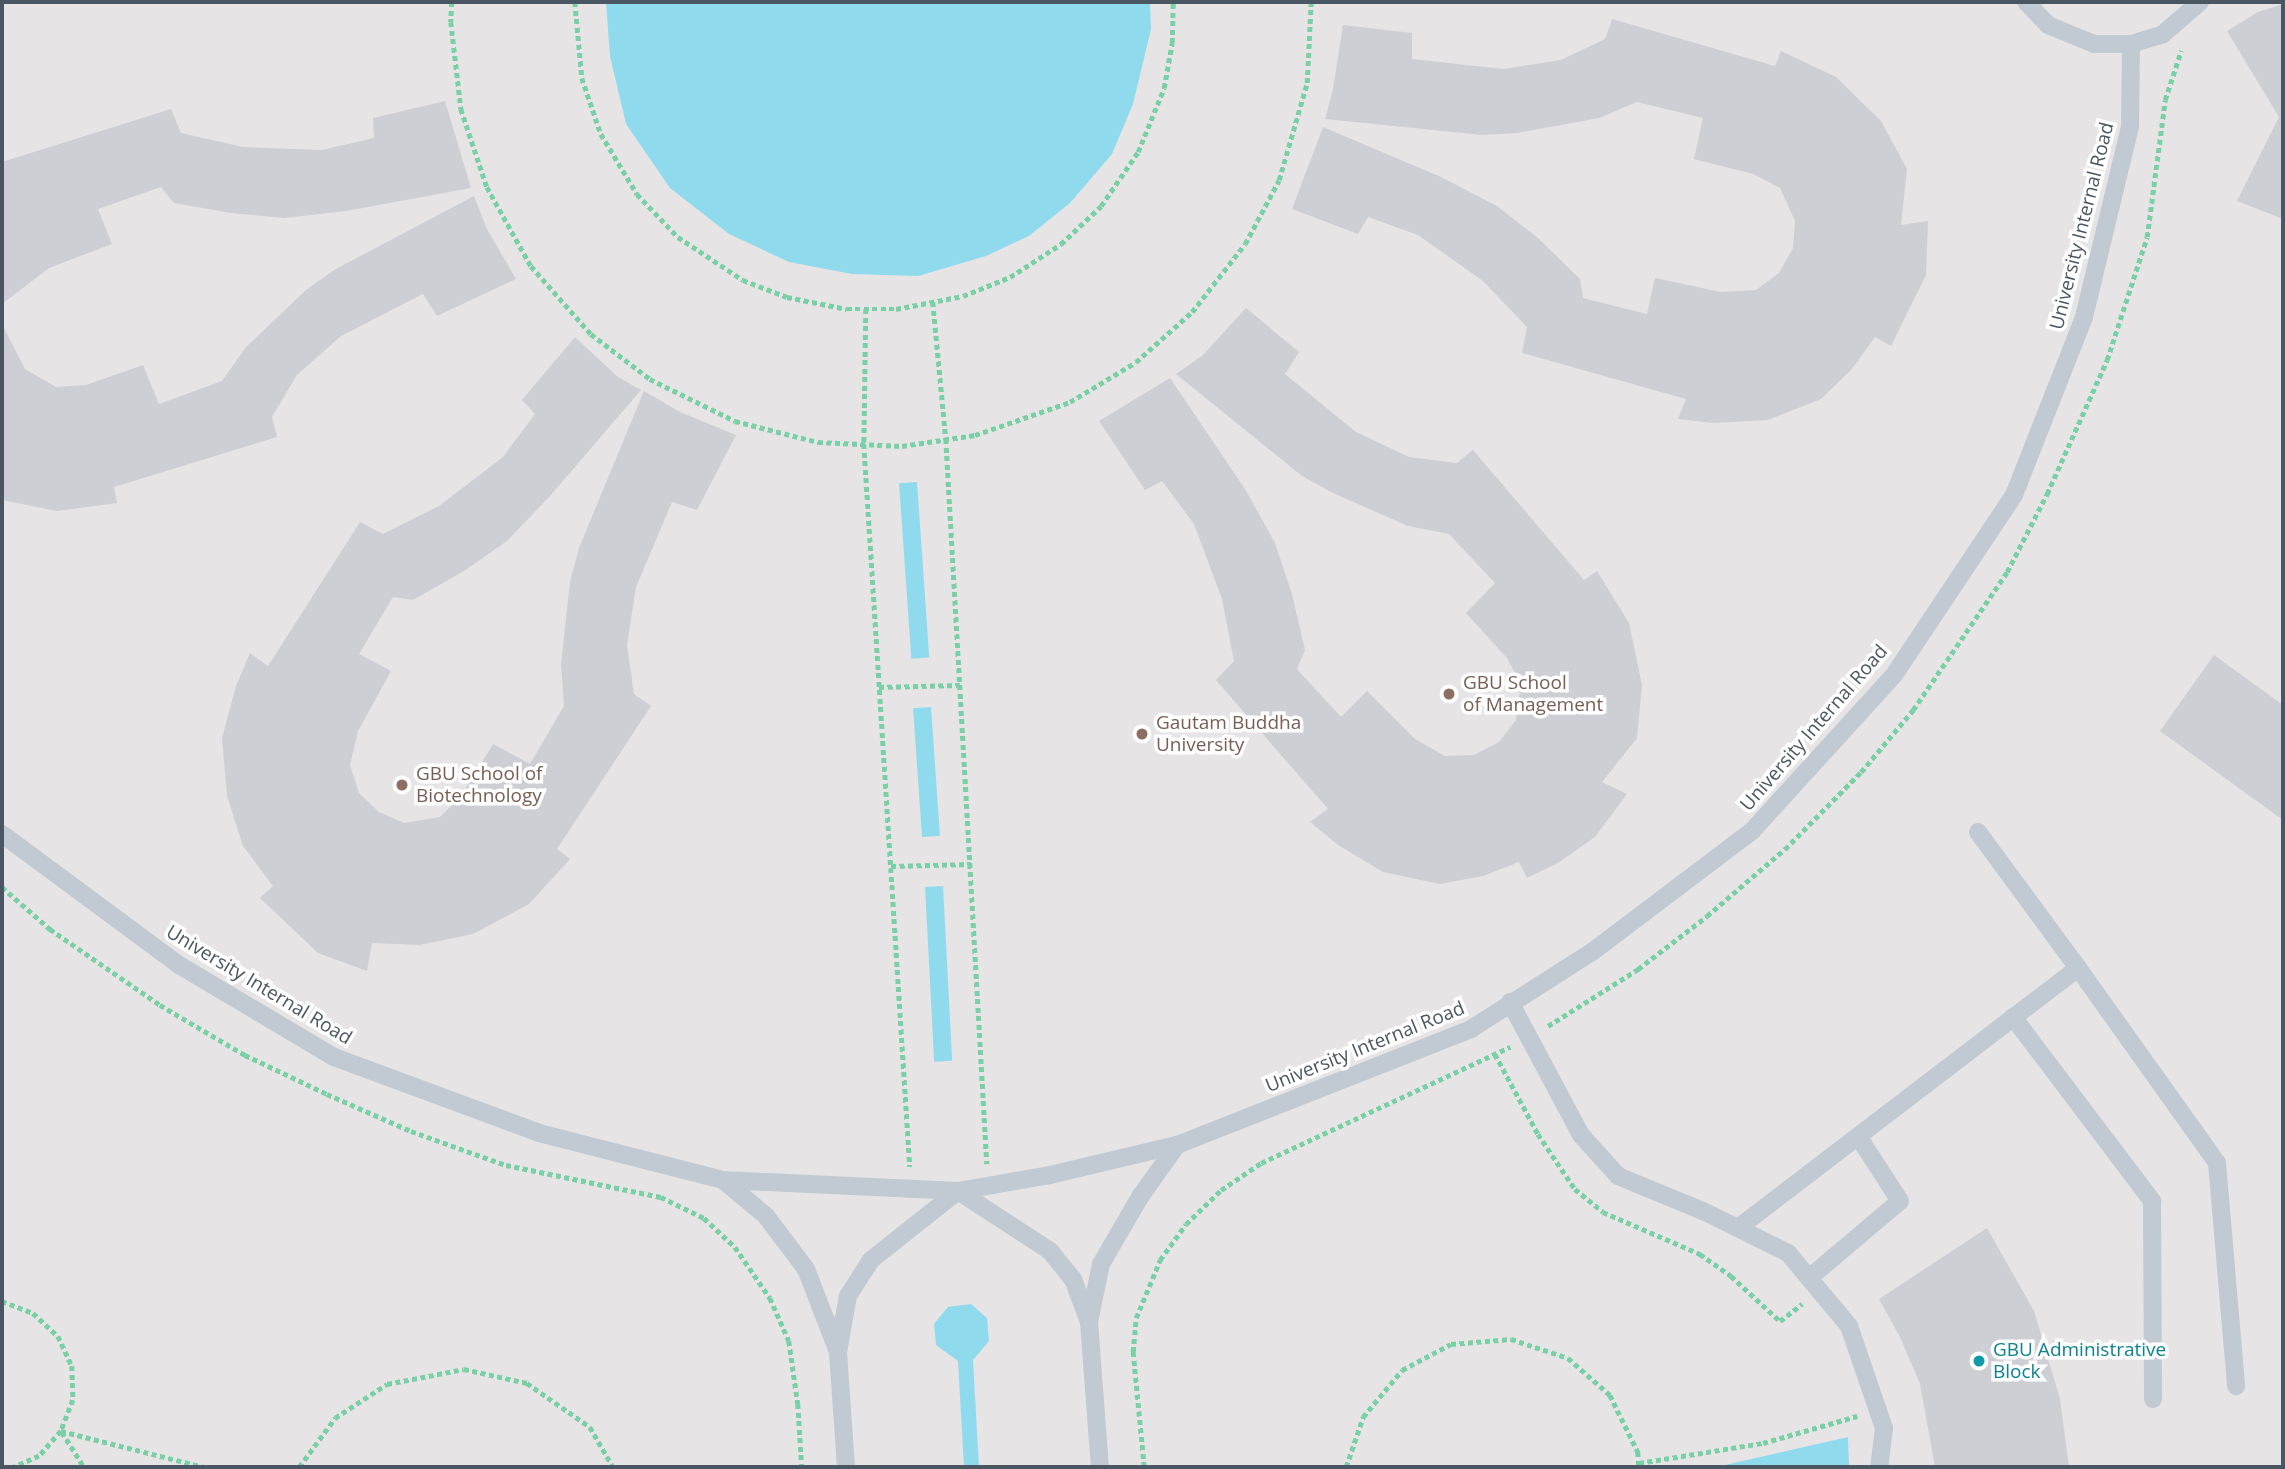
<!DOCTYPE html>
<html>
<head>
<meta charset="utf-8">
<style>
	body { margin:0 }
	#map { position:relative; width:2285px; height:1469px; overflow:hidden; background:#f5f3f3; font-family:"Open Sans",sans-serif }
	div>[style] { position:absolute }
	[style*='--x'] { left:calc(var(--x)*1px); top:calc(var(--y)*1px); width:calc(var(--w)*1px); rotate:calc(var(--a)*1deg) }
	.education>* { inset:0; background:#e6e4e5; transform-origin:0 0 }
	.water>* { inset:0; background:#90daee; transform-origin:0 0 }
	.building>* { inset:0; background:#cdcfd5 }
	.path>* { height:4.5px; margin-top:-2.25px; transform-origin:0; background:repeating-linear-gradient(90deg,#7ad0a6 0 5px,transparent 0 8.5px) }
	.lane>* { height:18px; margin:-9px; padding:0 9px; transform-origin:9px; border-radius:9px; background:#c1cad2 }
	.dots>* { width:19px; height:19px; translate:-50% -50%; box-sizing:border-box; border:4px solid #fff; border-radius:50% }
	span { translate:-50% -50%; white-space:nowrap; text-align:center; line-height:1.15; -webkit-text-stroke:7px #fff; paint-order:stroke }
	.street-label { font-size:19px; color:#4a5661 }
	.education-label { font-size:19px; color:#785e54 }
	.left { translate:0 -50%; text-align:left }
	.culture-label { font-size:19px; color:#0d838f }
	.frame { position:absolute; inset:0; border:4px solid #4a5661; pointer-events:none }
</style>
</head>
<body>
<div id="map">
	<div class="education">
		<i style="left:2px;top:2px;width:2281px;height:1465px"></i>
	</div>
	<div class="water">
		<i style="clip-path:polygon(606px 2px,1150px 2px,1151px 29px,1133px 104px,1112px 154px,1070px 203px,1029px 236px,986px 256px,918px 276px,852px 274px,789px 262px,729px 234px,670px 188px,626px 124px,610px 56px)"></i>
		<i style="left:917px;top:482px;width:176px;height:18px;rotate:86deg"></i>
		<i style="left:931px;top:707px;width:129px;height:18px;rotate:86deg"></i>
		<i style="left:943px;top:886px;width:175px;height:18px;rotate:87deg"></i>
		<i style="clip-path:polygon(971px 1304px,987px 1318px,989px 1341px,973px 1360px,979px 1467px,964px 1467px,958px 1361px,936px 1345px,934px 1324px,948px 1307px)"></i>
		<i style="clip-path:polygon(1848px 1437px,1849px 1467px,1725px 1467px,1725px 1465px)"></i>
	</div>
	<div class="building">
		<i style="clip-path:polygon(2283px 4px,2283px 219px,2237px 201px,2279px 117px,2227px 31px,2258px 12px)"></i>
		<i style="clip-path:polygon(1612px 19px,1775px 66px,1781px 51px,1836px 77px,1881px 121px,1907px 169px,1901px 225px,1928px 221px,1926px 275px,1891px 346px,1875px 337px,1852px 369px,1821px 399px,1768px 420px,1714px 423px,1678px 419px,1686px 399px,1522px 353px,1527px 327px,1483px 281px,1418px 235px,1368px 217px,1358px 234px,1292px 209px,1323px 127px,1441px 177px,1497px 206px,1538px 238px,1580px 279px,1583px 298px,1647px 314px,1655px 278px,1721px 292px,1756px 290px,1779px 273px,1793px 248px,1795px 221px,1780px 188px,1753px 174px,1694px 159px,1703px 118px,1637px 102px,1599px 118px,1517px 133px,1482px 135px,1325px 119px,1333px 89px,1343px 25px,1412px 33px,1412px 59px,1503px 69px,1561px 60px,1605px 39px)"></i>
		<i style="clip-path:polygon(445px 101px,471px 188px,346px 211px,284px 218px,231px 213px,174px 203px,161px 187px,98px 209px,112px 244px,49px 268px,2px 304px,2px 162px,171px 109px,181px 133px,243px 147px,322px 150px,374px 138px,373px 118px)"></i>
		<i style="clip-path:polygon(474px 196px,487px 229px,516px 279px,437px 316px,423px 294px,341px 336px,297px 375px,272px 417px,277px 437px,114px 487px,117px 503px,57px 511px,2px 500px,2px 324px,25px 369px,56px 387px,86px 385px,143px 365px,159px 404px,222px 381px,246px 347px,306px 290px,334px 270px)"></i>
		<i style="clip-path:polygon(1246px 308px,1299px 352px,1285px 374px,1356px 432px,1409px 457px,1457px 463px,1473px 450px,1584px 580px,1597px 571px,1629px 623px,1642px 685px,1637px 738px,1602px 782px,1627px 794px,1595px 837px,1558px 863px,1527px 878px,1519px 862px,1483px 876px,1440px 884px,1383px 872px,1338px 845px,1310px 822px,1328px 809px,1216px 680px,1234px 661px,1222px 599px,1194px 524px,1162px 481px,1145px 490px,1099px 421px,1170px 378px,1245px 489px,1275px 543px,1292px 594px,1305px 650px,1297px 669px,1341px 717px,1367px 691px,1415px 739px,1445px 756px,1474px 755px,1499px 742px,1516px 720px,1521px 684px,1507px 658px,1466px 613px,1495px 583px,1449px 534px,1408px 526px,1333px 493px,1302px 476px,1176px 374px,1203px 355px)"></i>
		<i style="clip-path:polygon(575px 337px,618px 377px,641px 390px,550px 496px,507px 541px,464px 571px,413px 600px,393px 597px,359px 654px,391px 671px,358px 731px,350px 765px,359px 793px,379px 812px,404px 823px,440px 817px,461px 796px,493px 744px,530px 764px,564px 706px,561px 664px,570px 582px,579px 548px,644px 391px,680px 412px,736px 435px,697px 510px,672px 502px,636px 587px,627px 645px,634px 694px,651px 706px,557px 849px,570px 859px,529px 904px,473px 934px,420px 945px,372px 943px,367px 971px,318px 953px,260px 898px,273px 886px,243px 846px,227px 796px,222px 738px,236px 686px,250px 653px,268px 666px,360px 522px,383px 534px,439px 506px,503px 457px,535px 414px,522px 400px)"></i>
		<i style="clip-path:polygon(2214px 655px,2283px 705px,2283px 820px,2160px 731px)"></i>
		<i style="clip-path:polygon(1987px 1228px,2034px 1311px,2060px 1399px,2069px 1467px,1935px 1467px,1920px 1384px,1900px 1337px,1879px 1299px)"></i>
	</div>
	<div class="path">
		<i style="--x:452;--y:2;--w:20;--a:93"></i>
		<i style="--x:451;--y:22;--w:88;--a:83.4"></i>
		<i style="--x:461;--y:109;--w:82;--a:71.6"></i>
		<i style="--x:487;--y:187;--w:90;--a:60.9"></i>
		<i style="--x:531;--y:266;--w:91;--a:48.6"></i>
		<i style="--x:591;--y:334;--w:74;--a:37.3"></i>
		<i style="--x:650;--y:379;--w:95;--a:26.3"></i>
		<i style="--x:735;--y:421;--w:86;--a:14.2"></i>
		<i style="--x:818;--y:442;--w:84;--a:2.7"></i>
		<i style="--x:902;--y:446;--w:74;--a:-8.6"></i>
		<i style="--x:975;--y:435;--w:101;--a:-19.2"></i>
		<i style="--x:1070;--y:402;--w:77;--a:-31.2"></i>
		<i style="--x:1136;--y:362;--w:75;--a:-41.8"></i>
		<i style="--x:1192;--y:312;--w:86;--a:-52.1"></i>
		<i style="--x:1245;--y:244;--w:72;--a:-62"></i>
		<i style="--x:1279;--y:180;--w:101;--a:-73.9"></i>
		<i style="--x:1307;--y:83;--w:81;--a:-87.2"></i>
		<i style="--x:575;--y:2;--w:76;--a:84.7"></i>
		<i style="--x:582;--y:78;--w:59;--a:71.3"></i>
		<i style="--x:601;--y:134;--w:70;--a:59"></i>
		<i style="--x:637;--y:194;--w:59;--a:46.4"></i>
		<i style="--x:678;--y:237;--w:78;--a:33.5"></i>
		<i style="--x:743;--y:280;--w:47;--a:21.1"></i>
		<i style="--x:787;--y:297;--w:61;--a:11.3"></i>
		<i style="--x:847;--y:309;--w:49;--a:0"></i>
		<i style="--x:896;--y:309;--w:68;--a:-11"></i>
		<i style="--x:963;--y:296;--w:51;--a:-22"></i>
		<i style="--x:1010;--y:277;--w:61;--a:-32.9"></i>
		<i style="--x:1061;--y:244;--w:55;--a:-43.5"></i>
		<i style="--x:1101;--y:206;--w:65;--a:-55.6"></i>
		<i style="--x:1138;--y:152;--w:69;--a:-67.9"></i>
		<i style="--x:1164;--y:88;--w:46;--a:-79.9"></i>
		<i style="--x:1172;--y:43;--w:41;--a:-88.6"></i>
		<i style="--x:933;--y:302;--w:138;--a:84.6"></i>
		<i style="--x:946;--y:439;--w:726;--a:86.76"></i>
		<i style="--x:866;--y:309;--w:135;--a:90.8"></i>
		<i style="--x:864;--y:444;--w:724;--a:86.36"></i>
		<i style="--x:879;--y:687;--w:81;--a:-1.4"></i>
		<i style="--x:891;--y:866;--w:80;--a:-1.4"></i>
		<i style="--x:2;--y:887;--w:64;--a:41.2"></i>
		<i style="--x:50;--y:929;--w:134;--a:34.6"></i>
		<i style="--x:160;--y:1005;--w:99;--a:30.5"></i>
		<i style="--x:245;--y:1055;--w:91;--a:25.4"></i>
		<i style="--x:327;--y:1094;--w:92;--a:23.8"></i>
		<i style="--x:411;--y:1131;--w:101;--a:19.7"></i>
		<i style="--x:506;--y:1165;--w:158;--a:11.7"></i>
		<i style="--x:661;--y:1197;--w:48;--a:26"></i>
		<i style="--x:704;--y:1218;--w:42;--a:43.1"></i>
		<i style="--x:735;--y:1247;--w:62;--a:55.5"></i>
		<i style="--x:770;--y:1298;--w:47;--a:66.2"></i>
		<i style="--x:789;--y:1341;--w:64;--a:81.9"></i>
		<i style="--x:798;--y:1404;--w:63;--a:86.4"></i>
		<i style="--x:1548;--y:1026;--w:107;--a:-32.3"></i>
		<i style="--x:1638;--y:969;--w:87;--a:-37.5"></i>
		<i style="--x:1707;--y:916;--w:103;--a:-40.7"></i>
		<i style="--x:1785;--y:849;--w:108;--a:-45.4"></i>
		<i style="--x:1861;--y:772;--w:81;--a:-50"></i>
		<i style="--x:1913;--y:710;--w:167;--a:-55.7"></i>
		<i style="--x:2007;--y:572;--w:88;--a:-62.9"></i>
		<i style="--x:2047;--y:494;--w:147;--a:-65.9"></i>
		<i style="--x:2107;--y:360;--w:129;--a:-72"></i>
		<i style="--x:2147;--y:237;--w:138;--a:-82.5"></i>
		<i style="--x:2165;--y:100;--w:52;--a:-71.9"></i>
		<i style="--x:1495;--y:1054;--w:91;--a:61.7"></i>
		<i style="--x:1538;--y:1134;--w:66;--a:56.1"></i>
		<i style="--x:1575;--y:1189;--w:36;--a:39"></i>
		<i style="--x:1603;--y:1212;--w:106;--a:23.4"></i>
		<i style="--x:1700;--y:1254;--w:38;--a:35"></i>
		<i style="--x:1731;--y:1276;--w:67;--a:42.6"></i>
		<i style="--x:1780;--y:1321;--w:28;--a:-38"></i>
		<i style="--x:2;--y:1301;--w:33;--a:21"></i>
		<i style="--x:33;--y:1313;--w:34;--a:43"></i>
		<i style="--x:58;--y:1336;--w:33;--a:65"></i>
		<i style="--x:72;--y:1366;--w:34;--a:88"></i>
		<i style="--x:73;--y:1400;--w:33;--a:111"></i>
		<i style="--x:61;--y:1431;--w:33;--a:131"></i>
		<i style="--x:39;--y:1456;--w:27;--a:156"></i>
		<i style="--x:61;--y:1431;--w:147;--a:14.1"></i>
		<i style="--x:62;--y:1432;--w:41;--a:57.8"></i>
		<i style="--x:1639;--y:1463;--w:126;--a:-9.2"></i>
		<i style="--x:1763;--y:1443;--w:98;--a:-16"></i>
		<i style="--x:299;--y:1467;--w:61;--a:-53.7"></i>
		<i style="--x:335;--y:1418;--w:62;--a:-33.2"></i>
		<i style="--x:387;--y:1384;--w:78;--a:-11"></i>
		<i style="--x:464;--y:1369;--w:65;--a:12.5"></i>
		<i style="--x:527;--y:1383;--w:77;--a:34.9"></i>
		<i style="--x:590;--y:1427;--w:46;--a:60.1"></i>
		<i style="--x:1144;--y:1467;--w:116;--a:-95.5"></i>
		<i style="--x:1133;--y:1352;--w:34;--a:-85"></i>
		<i style="--x:1136;--y:1318;--w:63;--a:-67.5"></i>
		<i style="--x:1160;--y:1260;--w:44;--a:-54.2"></i>
		<i style="--x:1186;--y:1224;--w:49;--a:-44.2"></i>
		<i style="--x:1221;--y:1190;--w:48;--a:-34"></i>
		<i style="--x:1261;--y:1163;--w:275;--a:-25"></i>
		<i style="--x:1346;--y:1467;--w:53;--a:-71.2"></i>
		<i style="--x:1363;--y:1417;--w:61;--a:-50.3"></i>
		<i style="--x:1402;--y:1370;--w:55;--a:-28"></i>
		<i style="--x:1451;--y:1344;--w:60;--a:-4.8"></i>
		<i style="--x:1511;--y:1339;--w:60;--a:18.4"></i>
		<i style="--x:1568;--y:1358;--w:56;--a:41.4"></i>
		<i style="--x:1610;--y:1395;--w:64;--a:63.8"></i>
		<i style="--x:1638;--y:1452;--w:15;--a:86"></i>
	</div>
	<div class="lane">
		<i style="--x:2026;--y:2;--w:32;--a:46"></i>
		<i style="--x:2048;--y:25;--w:50;--a:22.4"></i>
		<i style="--x:2094;--y:44;--w:37;--a:0"></i>
		<i style="--x:2131;--y:44;--w:34;--a:-17"></i>
		<i style="--x:2163;--y:34;--w:49;--a:-40.9"></i>
		<i style="--x:1978;--y:832;--w:169;--a:53.7"></i>
		<i style="--x:2;--y:834;--w:220;--a:36.5"></i>
		<i style="--x:179;--y:965;--w:180;--a:30.7"></i>
		<i style="--x:334;--y:1057;--w:219;--a:20.3"></i>
		<i style="--x:539;--y:1133;--w:190;--a:14.3"></i>
		<i style="--x:723;--y:1180;--w:235;--a:2.7"></i>
		<i style="--x:958;--y:1191;--w:93;--a:-9.9"></i>
		<i style="--x:1050;--y:1175;--w:130;--a:-13.3"></i>
		<i style="--x:1177;--y:1145;--w:316;--a:-21.5"></i>
		<i style="--x:1471;--y:1029;--w:143;--a:-32.5"></i>
		<i style="--x:1592;--y:952;--w:201;--a:-37.1"></i>
		<i style="--x:1752;--y:831;--w:211;--a:-47.7"></i>
		<i style="--x:1894;--y:675;--w:216;--a:-56.3"></i>
		<i style="--x:2014;--y:495;--w:191;--a:-68.5"></i>
		<i style="--x:2084;--y:317;--w:195;--a:-76.4"></i>
		<i style="--x:2130;--y:127;--w:83;--a:-89.3"></i>
		<i style="--x:1510;--y:1002;--w:151;--a:61.9"></i>
		<i style="--x:1581;--y:1135;--w:55;--a:47.9"></i>
		<i style="--x:1618;--y:1176;--w:92;--a:22.4"></i>
		<i style="--x:1703;--y:1211;--w:95;--a:26.3"></i>
		<i style="--x:1788;--y:1253;--w:95;--a:50.1"></i>
		<i style="--x:1849;--y:1326;--w:108;--a:71.1"></i>
		<i style="--x:1884;--y:1428;--w:39;--a:97"></i>
		<i style="--x:2013;--y:1017;--w:231;--a:52.9"></i>
		<i style="--x:2152;--y:1201;--w:198;--a:89.7"></i>
		<i style="--x:723;--y:1180;--w:56;--a:39.9"></i>
		<i style="--x:766;--y:1216;--w:66;--a:53"></i>
		<i style="--x:806;--y:1269;--w:89;--a:68.9"></i>
		<i style="--x:958;--y:1191;--w:110;--a:33.1"></i>
		<i style="--x:1050;--y:1251;--w:36;--a:51"></i>
		<i style="--x:1073;--y:1279;--w:46;--a:69.6"></i>
		<i style="--x:1089;--y:1322;--w:145;--a:85.7"></i>
		<i style="--x:1738;--y:1228;--w:428;--a:-37.4"></i>
		<i style="--x:2078;--y:968;--w:239;--a:54.5"></i>
		<i style="--x:2217;--y:1163;--w:224;--a:85.1"></i>
		<i style="--x:1809;--y:1278;--w:119;--a:-40.2"></i>
		<i style="--x:1900;--y:1201;--w:77;--a:-122.9"></i>
		<i style="--x:1089;--y:1322;--w:59;--a:-78.3"></i>
		<i style="--x:1101;--y:1264;--w:78;--a:-59.8"></i>
		<i style="--x:1140;--y:1197;--w:64;--a:-54.6"></i>
		<i style="--x:846;--y:1467;--w:115;--a:-94"></i>
		<i style="--x:838;--y:1352;--w:57;--a:-79.9"></i>
		<i style="--x:848;--y:1296;--w:43;--a:-57.4"></i>
		<i style="--x:871;--y:1260;--w:111;--a:-38.4"></i>
	</div>
	<div class="dots">
		<i style="left:1449px;top:694px;background:#8d6e63"></i>
		<i style="left:1142px;top:734px;background:#8d6e63"></i>
		<i style="left:402px;top:785px;background:#8d6e63"></i>
		<i style="left:1979px;top:1361px;background:#0f9aa8"></i>
	</div>
	<div class="street-label">
		<span style="left:2082px;top:226px;rotate:-76deg">University Internal Road</span>
		<span style="left:1814px;top:728px;rotate:-49deg">University Internal Road</span>
		<span style="left:259px;top:985px;rotate:31deg">University Internal Road</span>
		<span style="left:1365px;top:1047px;rotate:-22deg">University Internal Road</span>
	</div>
	<div class="education-label">
		<span class="left" style="left:1463px;top:694px">GBU School<br>of Management</span>
		<span class="left" style="left:1156px;top:734px">Gautam Buddha<br>University</span>
		<span class="left" style="left:416px;top:785px">GBU School of<br>Biotechnology</span>
	</div>
	<div class="culture-label">
		<span class="left" style="left:1993px;top:1361px">GBU Administrative<br>Block</span>
	</div>
	<div class="frame"></div>
</div>
</body>
</html>
